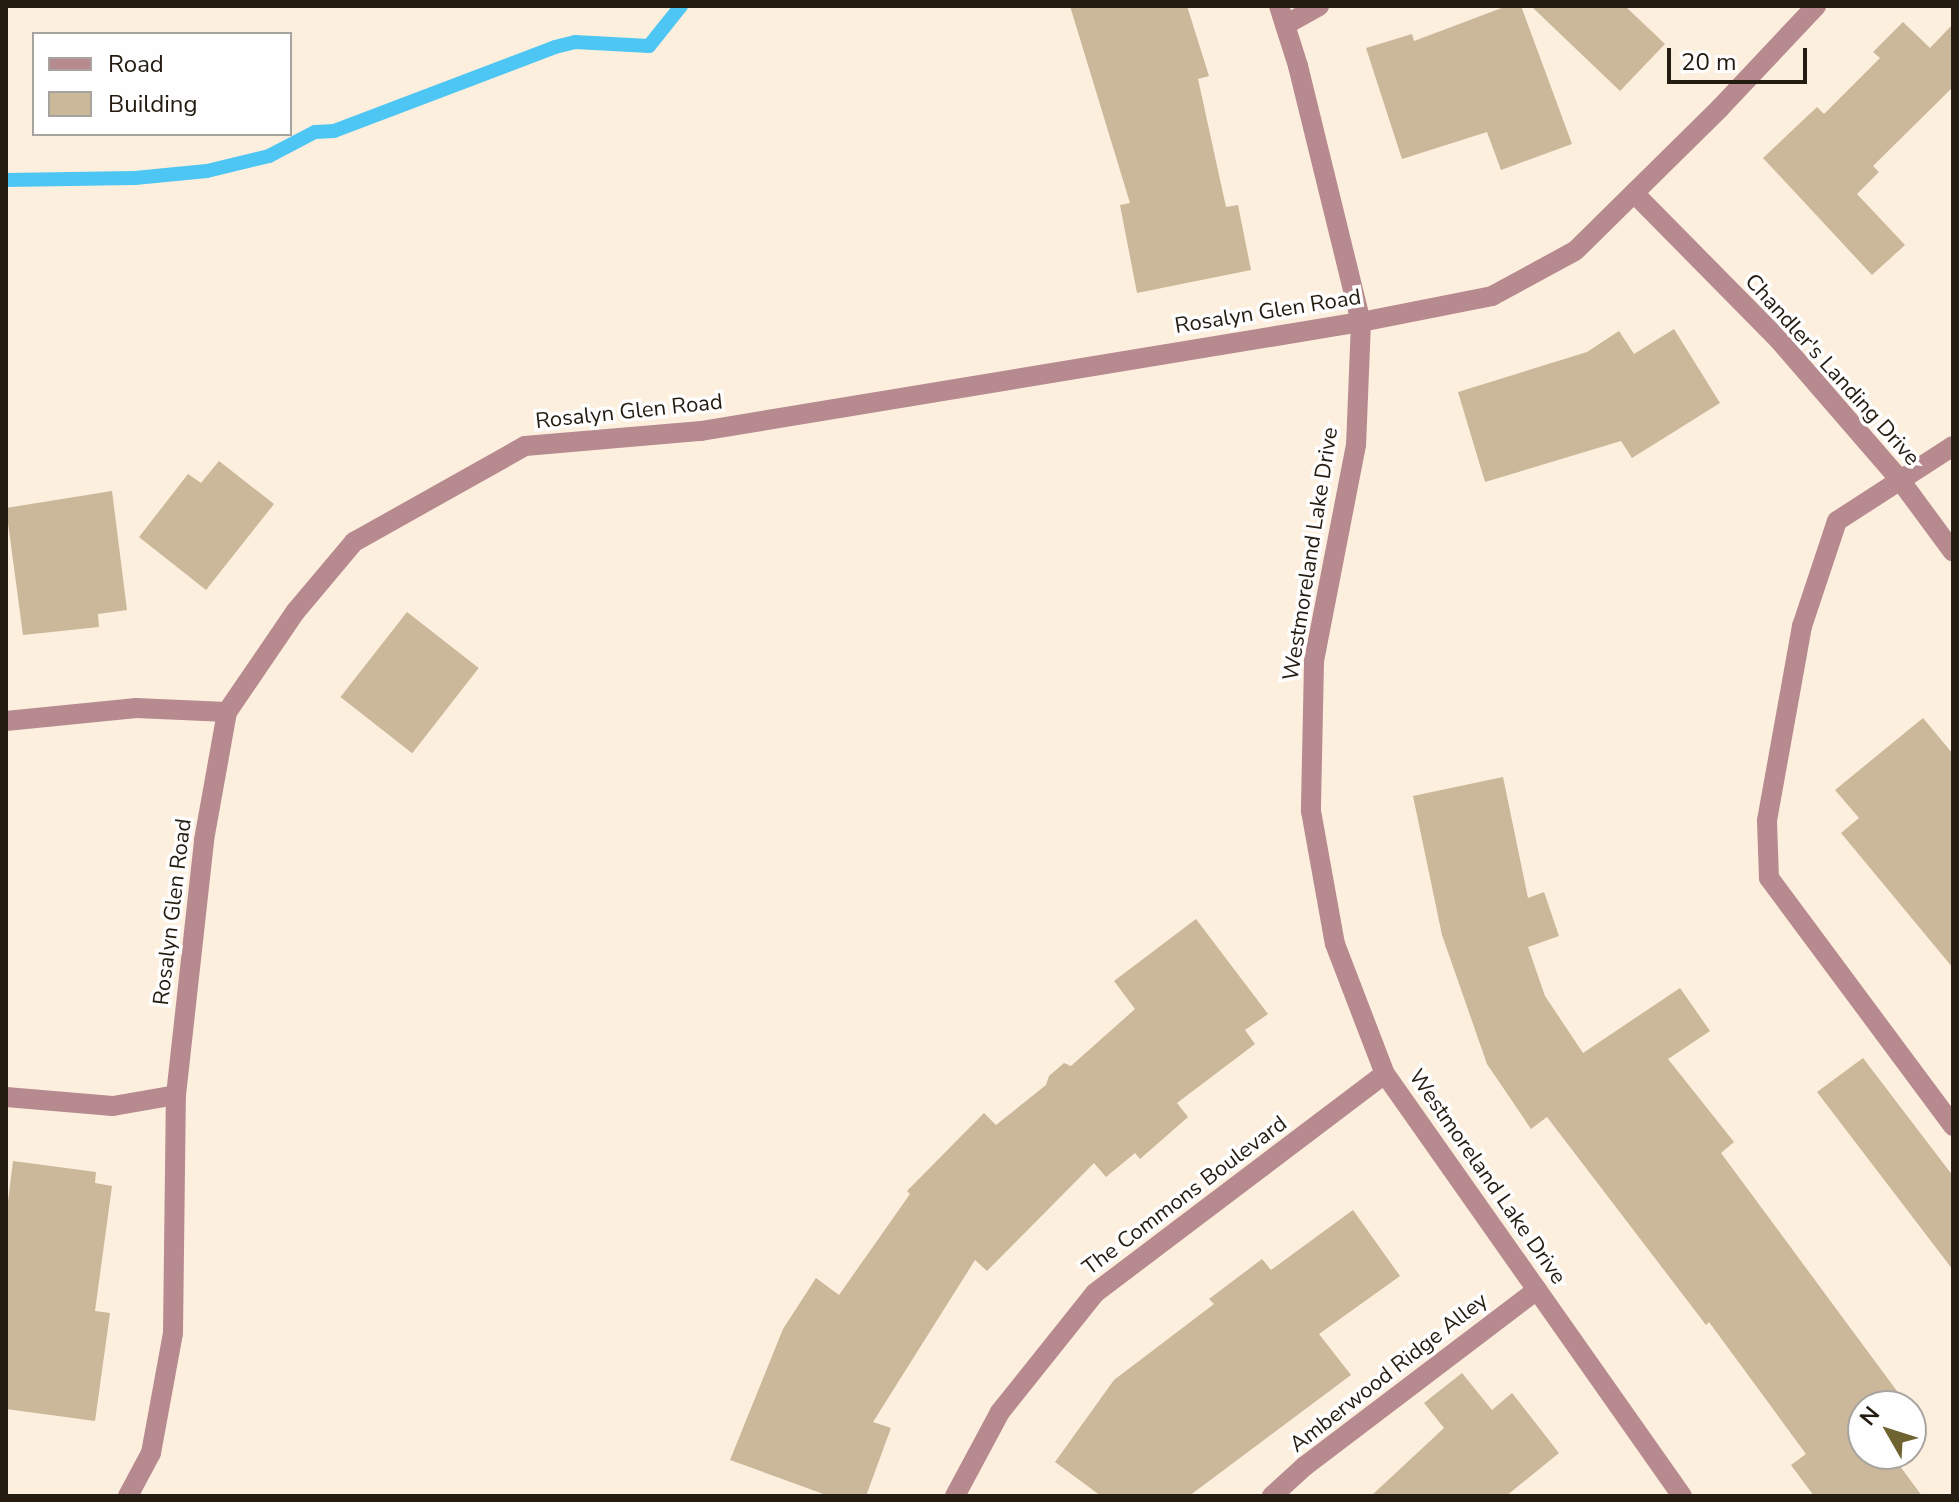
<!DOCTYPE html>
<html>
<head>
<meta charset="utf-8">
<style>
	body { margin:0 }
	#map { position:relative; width:1959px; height:1502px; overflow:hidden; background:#fdefdd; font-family:"Nunito Sans",sans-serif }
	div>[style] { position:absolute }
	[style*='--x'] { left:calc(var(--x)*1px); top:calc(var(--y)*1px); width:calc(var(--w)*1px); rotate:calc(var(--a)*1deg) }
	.stream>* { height:14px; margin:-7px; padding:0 7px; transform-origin:7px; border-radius:7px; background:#4ec6f3 }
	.building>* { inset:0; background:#cbb79a; transform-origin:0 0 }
	.lane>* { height:20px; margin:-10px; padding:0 10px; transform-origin:10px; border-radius:10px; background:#b78a90 }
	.street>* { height:20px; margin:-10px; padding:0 10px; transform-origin:10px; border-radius:10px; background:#b78a90 }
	span { translate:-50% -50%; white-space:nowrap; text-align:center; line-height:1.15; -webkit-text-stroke:7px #fefefe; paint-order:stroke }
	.street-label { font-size:22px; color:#241c11 }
	.frame { position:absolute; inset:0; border:8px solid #241c11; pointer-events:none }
	.legend { position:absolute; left:32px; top:32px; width:260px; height:104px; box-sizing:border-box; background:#fefefe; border:2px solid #a7a49f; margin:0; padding:10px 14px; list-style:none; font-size:24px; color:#241c11 }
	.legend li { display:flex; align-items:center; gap:16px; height:40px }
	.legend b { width:40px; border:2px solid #a7a49f }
	.north { position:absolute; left:1847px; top:1390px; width:80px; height:80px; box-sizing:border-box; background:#fefefe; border:2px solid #a7a49f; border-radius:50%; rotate:309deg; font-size:22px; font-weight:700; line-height:32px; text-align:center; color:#241c11 }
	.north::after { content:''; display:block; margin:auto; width:28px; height:36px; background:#6f6431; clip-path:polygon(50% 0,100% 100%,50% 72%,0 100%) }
	.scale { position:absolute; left:1667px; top:48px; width:140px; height:36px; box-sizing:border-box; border:4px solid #241c11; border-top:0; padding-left:10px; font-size:24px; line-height:28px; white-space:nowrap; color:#241c11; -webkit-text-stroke:6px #fefefe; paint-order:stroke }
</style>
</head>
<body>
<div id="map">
	<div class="stream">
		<i style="--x:6;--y:180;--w:129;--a:-0.9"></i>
		<i style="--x:135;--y:178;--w:72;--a:-5.6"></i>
		<i style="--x:207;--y:171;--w:64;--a:-13.6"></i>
		<i style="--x:269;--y:156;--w:52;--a:-27.6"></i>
		<i style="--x:315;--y:132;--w:19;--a:-3"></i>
		<i style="--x:334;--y:131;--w:236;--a:-20.8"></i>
		<i style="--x:555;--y:47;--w:21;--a:-14"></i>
		<i style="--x:575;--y:42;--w:74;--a:3.1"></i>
		<i style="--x:649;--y:46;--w:51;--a:-51.3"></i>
	</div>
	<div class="building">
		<i style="clip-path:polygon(1070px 6px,1187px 6px,1209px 76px,1198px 79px,1226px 207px,1238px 205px,1251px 270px,1137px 293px,1120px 205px,1130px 203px)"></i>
		<i style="clip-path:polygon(1507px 6px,1521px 6px,1572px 144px,1501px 170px,1487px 132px,1402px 159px,1366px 48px,1412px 34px,1414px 41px)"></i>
		<i style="clip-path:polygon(1531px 6px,1625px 6px,1665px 44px,1620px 91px)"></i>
		<i style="clip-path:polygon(1903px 22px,1930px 48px,1953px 24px,1953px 87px,1873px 166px,1879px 172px,1857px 194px,1905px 245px,1872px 275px,1763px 158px,1817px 107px,1824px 114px,1880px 58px,1873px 52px)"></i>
		<i style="clip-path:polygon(1674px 329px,1720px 403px,1632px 458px,1621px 441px,1485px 482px,1458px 392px,1587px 352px,1619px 331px,1634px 354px)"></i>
		<i style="clip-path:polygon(219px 461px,274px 504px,206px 590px,139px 537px,188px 474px,201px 483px)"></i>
		<i style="clip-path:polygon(112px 491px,127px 610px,98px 614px,99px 627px,23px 635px,6px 508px)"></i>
		<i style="left:407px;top:612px;width:91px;height:108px;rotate:38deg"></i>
		<i style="clip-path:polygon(1923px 718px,1953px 754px,1953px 968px,1841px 833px,1859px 818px,1835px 790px)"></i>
		<i style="clip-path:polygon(1503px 777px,1528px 898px,1544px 892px,1559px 936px,1528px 947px,1545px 996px,1583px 1053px,1680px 988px,1710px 1031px,1668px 1059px,1734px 1142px,1721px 1153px,1908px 1406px,1863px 1406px,1863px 1454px,1891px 1454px,1922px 1496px,1814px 1496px,1791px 1465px,1806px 1454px,1709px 1322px,1706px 1325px,1547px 1117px,1531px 1129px,1487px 1064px,1442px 935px,1413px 796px)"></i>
		<i style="clip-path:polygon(1196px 919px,1268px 1014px,1245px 1030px,1255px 1044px,1177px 1103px,1188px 1117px,1140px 1159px,1135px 1153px,1106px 1177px,1094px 1163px,987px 1271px,975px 1260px,873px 1422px,891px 1428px,866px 1496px,829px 1496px,730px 1460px,783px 1329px,816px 1278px,839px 1295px,910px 1194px,907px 1191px,984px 1113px,996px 1125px,1046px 1085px,1049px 1076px,1064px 1063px,1071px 1066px,1135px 1009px,1114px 981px)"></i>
		<i style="clip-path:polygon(1863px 1058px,1953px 1176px,1953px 1270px,1817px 1092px)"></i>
		<i style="clip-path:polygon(13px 1161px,96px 1172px,95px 1183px,112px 1186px,95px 1311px,110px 1313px,95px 1421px,6px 1409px,6px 1218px)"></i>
		<i style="clip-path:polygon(1353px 1210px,1400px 1276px,1319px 1334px,1351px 1375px,1189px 1496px,1101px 1496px,1055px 1462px,1114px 1380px,1214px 1304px,1209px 1299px,1262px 1259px,1271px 1270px)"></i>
		<i style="clip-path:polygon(1462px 1373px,1492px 1410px,1512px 1393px,1559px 1453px,1506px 1496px,1371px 1496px,1444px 1428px,1424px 1403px)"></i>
	</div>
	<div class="lane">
		<i style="--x:1285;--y:25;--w:39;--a:-29"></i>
		<i style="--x:1272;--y:1496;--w:45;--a:-42.3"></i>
		<i style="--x:1305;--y:1466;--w:291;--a:-37.2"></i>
	</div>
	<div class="street">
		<i style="--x:1279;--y:6;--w:63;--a:72.4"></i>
		<i style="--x:1298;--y:66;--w:264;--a:76.2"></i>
		<i style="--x:1361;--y:322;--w:123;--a:92.3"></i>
		<i style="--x:1356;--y:445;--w:221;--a:101"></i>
		<i style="--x:1314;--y:662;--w:149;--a:91.2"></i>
		<i style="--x:1311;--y:811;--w:135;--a:79.8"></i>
		<i style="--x:1335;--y:944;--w:139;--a:69"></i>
		<i style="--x:1385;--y:1074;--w:516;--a:54.86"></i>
		<i style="--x:1634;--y:193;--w:205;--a:45.4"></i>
		<i style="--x:1778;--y:339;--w:186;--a:49.1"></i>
		<i style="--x:1900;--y:480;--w:89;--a:53.6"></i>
		<i style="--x:1953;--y:446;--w:138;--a:147.1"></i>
		<i style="--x:1837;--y:521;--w:111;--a:108.4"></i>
		<i style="--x:1802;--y:626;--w:198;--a:100.2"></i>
		<i style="--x:1767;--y:821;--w:57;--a:88"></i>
		<i style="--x:1769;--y:878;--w:309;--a:53.4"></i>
		<i style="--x:6;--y:721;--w:131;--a:-5.7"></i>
		<i style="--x:136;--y:708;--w:91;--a:2.5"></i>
		<i style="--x:6;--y:1097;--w:107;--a:4.8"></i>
		<i style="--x:113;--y:1106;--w:64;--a:-9.9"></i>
		<i style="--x:128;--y:1496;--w:49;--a:-61.9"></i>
		<i style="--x:151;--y:1453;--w:122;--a:-79.6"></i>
		<i style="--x:173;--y:1333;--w:238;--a:-89.3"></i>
		<i style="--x:176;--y:1095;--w:257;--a:-83.7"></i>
		<i style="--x:204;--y:840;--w:130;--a:-79.8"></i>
		<i style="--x:227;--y:712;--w:122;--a:-55.7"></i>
		<i style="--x:296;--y:611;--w:90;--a:-50"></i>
		<i style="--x:354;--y:542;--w:196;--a:-29.3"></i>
		<i style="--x:525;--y:446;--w:177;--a:-4.9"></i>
		<i style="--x:701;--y:431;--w:669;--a:-9.38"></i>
		<i style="--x:1361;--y:322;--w:134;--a:-11.2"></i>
		<i style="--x:1492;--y:296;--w:94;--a:-28.5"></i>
		<i style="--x:1575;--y:251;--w:204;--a:-44.6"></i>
		<i style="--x:1720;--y:108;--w:140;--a:-46.7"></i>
		<i style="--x:955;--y:1496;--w:95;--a:-61.8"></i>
		<i style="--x:1000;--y:1412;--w:152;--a:-51.4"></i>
		<i style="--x:1095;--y:1293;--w:363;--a:-37.1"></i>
	</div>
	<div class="street-label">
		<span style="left:1268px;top:312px;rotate:-9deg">Rosalyn Glen Road</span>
		<span style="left:1832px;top:370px;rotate:48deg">Chandler's Landing Drive</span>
		<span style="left:629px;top:412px;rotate:-6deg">Rosalyn Glen Road</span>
		<span style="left:1311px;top:554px;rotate:-81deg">Westmoreland Lake Drive</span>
		<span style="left:173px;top:912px;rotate:-83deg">Rosalyn Glen Road</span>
		<span style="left:1487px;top:1177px;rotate:55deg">Westmoreland Lake Drive</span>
		<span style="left:1185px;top:1196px;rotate:-37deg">The Commons Boulevard</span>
		<span style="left:1389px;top:1373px;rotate:-38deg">Amberwood Ridge Alley</span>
	</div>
	<div class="frame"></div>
	<ul class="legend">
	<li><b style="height:10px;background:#b78a90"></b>Road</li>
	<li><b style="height:22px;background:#cbb79a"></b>Building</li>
	</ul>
	<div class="north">N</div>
	<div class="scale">20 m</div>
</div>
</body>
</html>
